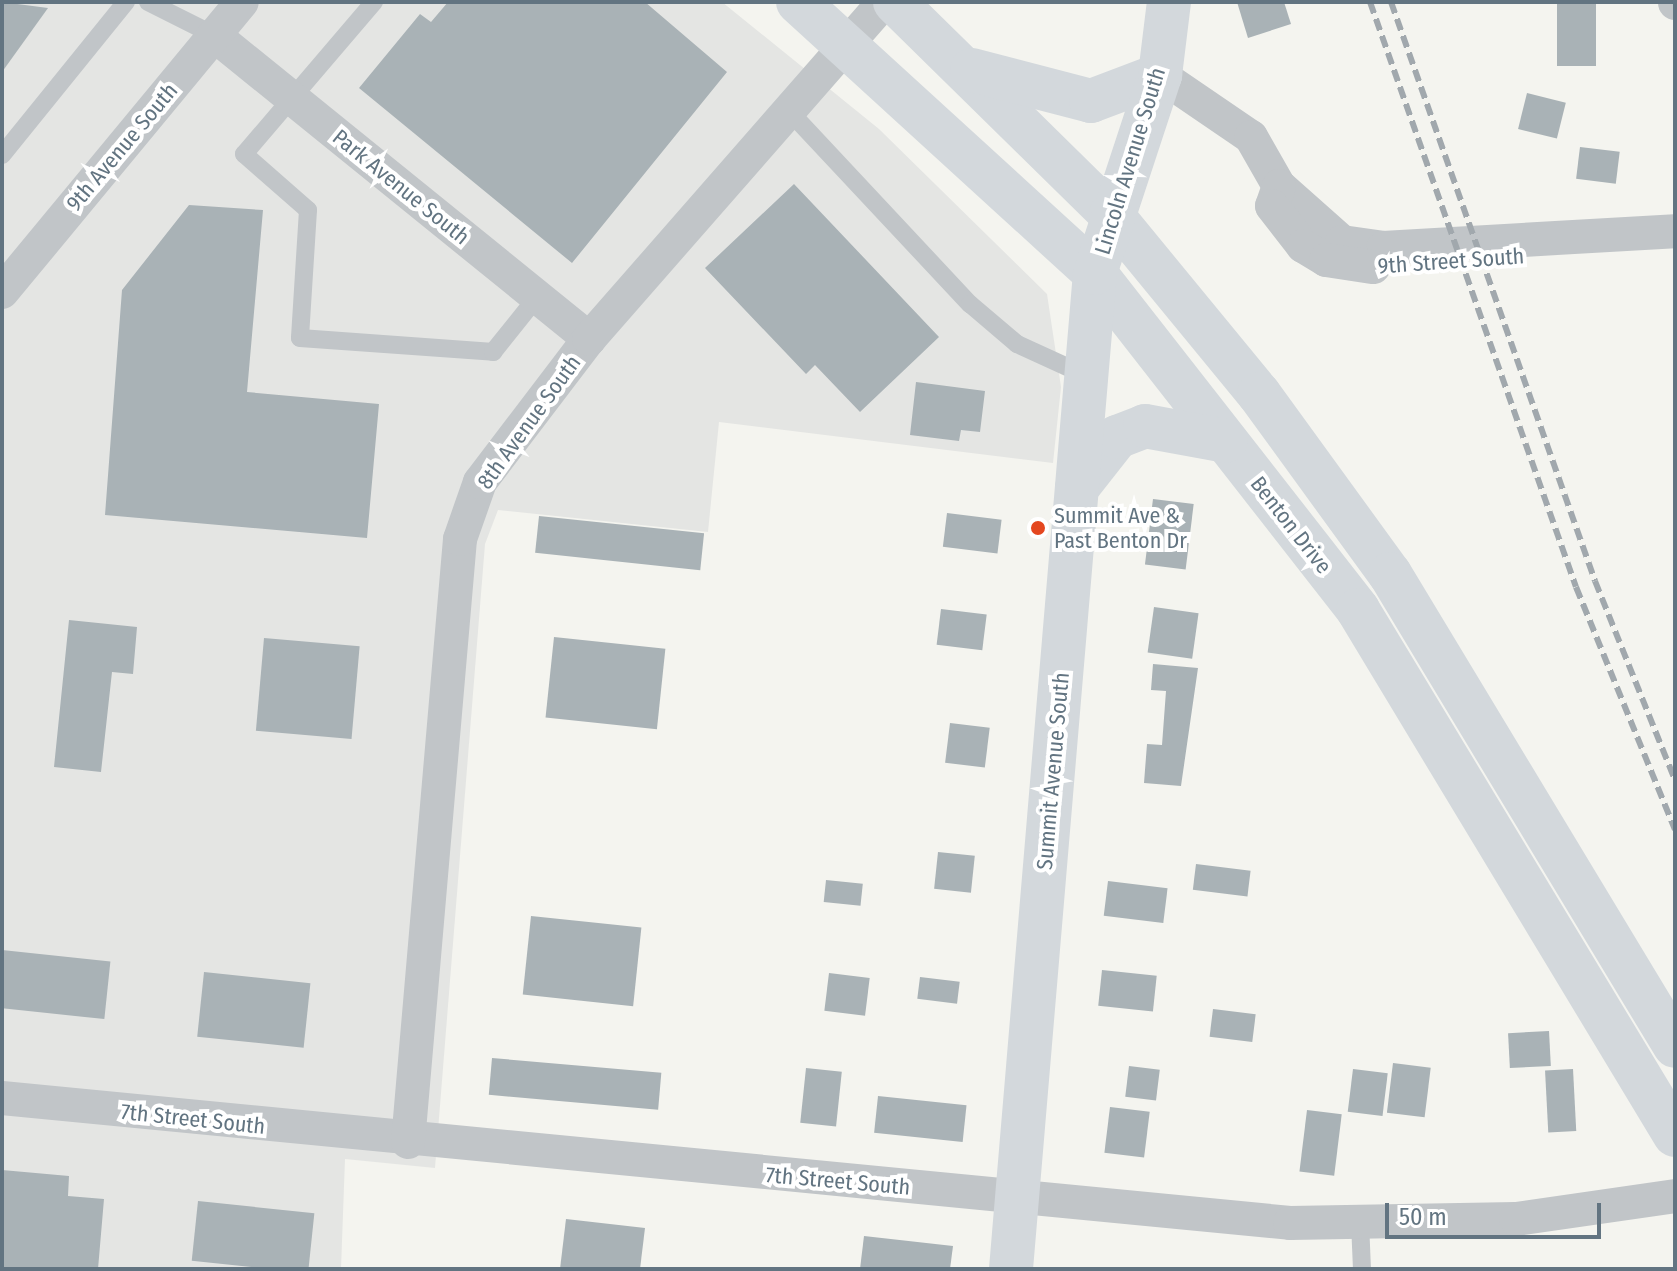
<!DOCTYPE html>
<html>
<head>
<meta charset="utf-8">
<style>
	body { margin:0 }
	#map { position:relative; width:1677px; height:1271px; overflow:hidden; background:#f4f4ef; font-family:"Fira Sans Condensed",sans-serif }
	div>[style] { position:absolute }
	[style*='--x'] { left:calc(var(--x)*1px); top:calc(var(--y)*1px); width:calc(var(--w)*1px); rotate:calc(var(--a)*1deg) }
	.built>* { inset:0; background:#e4e5e3 }
	.building>* { inset:0; background:#a9b2b6; transform-origin:0 0 }
	.lane>* { height:18px; margin:-9px; padding:0 9px; transform-origin:9px; border-radius:9px; background:#c1c5c8 }
	.street>* { height:34px; margin:-17px; padding:0 17px; transform-origin:17px; border-radius:17px; background:#c1c5c8 }
	.secondary>* { height:44px; margin:-22px; padding:0 22px; transform-origin:22px; border-radius:22px; background:#d3d8dc }
	.rail>* { height:6px; margin-top:-3px; transform-origin:0; background:repeating-linear-gradient(90deg,#a1a8ad 0 12px,transparent 0 18px) }
	.dots>* { width:22px; height:22px; translate:-50% -50%; box-sizing:border-box; border:4px solid #fff; border-radius:50% }
	span { translate:-50% -50%; white-space:nowrap; text-align:center; line-height:1.15; -webkit-text-stroke:8px #fff; paint-order:stroke }
	.street-label { font-size:22px; color:#627481 }
	.poi-label { font-size:22px; color:#627481 }
	.left { translate:0 -50%; text-align:left }
	.frame { position:absolute; inset:0; border:4px solid #627481; pointer-events:none }
	.scale { position:absolute; left:1385px; top:1203px; width:216px; height:36px; box-sizing:border-box; border:4px solid #627481; border-top:0; padding-left:10px; font-size:24px; line-height:28px; white-space:nowrap; color:#627481; -webkit-text-stroke:6px #fff; paint-order:stroke }
</style>
</head>
<body>
<div id="map">
	<div class="built">
		<i style="clip-path:polygon(2px 2px,722px 2px,879px 129px,1047px 294px,1061px 387px,1053px 463px,719px 422px,708px 532px,498px 510px,485px 544px,435px 1168px,345px 1159px,341px 1269px,2px 1269px)"></i>
	</div>
	<div class="building">
		<i style="clip-path:polygon(2px 2px,48px 8px,2px 72px)"></i>
		<i style="clip-path:polygon(448px 2px,645px 2px,727px 72px,572px 263px,359px 88px,420px 14px,431px 22px)"></i>
		<i style="clip-path:polygon(1237px 2px,1284px 2px,1291px 24px,1248px 38px)"></i>
		<i style="left:1557px;top:2px;width:39px;height:64px"></i>
		<i style="left:1527px;top:93px;width:40px;height:37px;rotate:14deg"></i>
		<i style="left:1580px;top:147px;width:40px;height:32px;rotate:7deg"></i>
		<i style="clip-path:polygon(794px 184px,939px 337px,860px 412px,815px 365px,806px 374px,705px 268px)"></i>
		<i style="clip-path:polygon(189px 205px,263px 210px,247px 392px,379px 404px,367px 538px,105px 515px,122px 290px)"></i>
		<i style="clip-path:polygon(916px 382px,985px 391px,980px 432px,961px 430px,959px 441px,910px 435px)"></i>
		<i style="left:1153px;top:499px;width:41px;height:66px;rotate:7deg"></i>
		<i style="left:947px;top:513px;width:55px;height:34px;rotate:7deg"></i>
		<i style="left:539px;top:516px;width:166px;height:37px;rotate:6deg"></i>
		<i style="left:1154px;top:607px;width:45px;height:46px;rotate:8deg"></i>
		<i style="left:941px;top:609px;width:46px;height:36px;rotate:7deg"></i>
		<i style="clip-path:polygon(69px 620px,137px 627px,133px 674px,112px 672px,101px 772px,54px 767px)"></i>
		<i style="left:554px;top:637px;width:112px;height:81px;rotate:6deg"></i>
		<i style="left:264px;top:638px;width:96px;height:93px;rotate:5deg"></i>
		<i style="clip-path:polygon(1153px 664px,1198px 668px,1181px 786px,1144px 783px,1147px 744px,1162px 745px,1166px 691px,1151px 690px)"></i>
		<i style="left:950px;top:723px;width:40px;height:40px;rotate:7deg"></i>
		<i style="left:938px;top:852px;width:37px;height:37px;rotate:6deg"></i>
		<i style="left:1196px;top:864px;width:55px;height:26px;rotate:7deg"></i>
		<i style="left:826px;top:880px;width:37px;height:22px;rotate:6deg"></i>
		<i style="left:1108px;top:881px;width:60px;height:35px;rotate:7deg"></i>
		<i style="left:531px;top:916px;width:111px;height:79px;rotate:6deg"></i>
		<i style="left:2px;top:950px;width:109px;height:58px;rotate:6deg"></i>
		<i style="left:1102px;top:970px;width:55px;height:36px;rotate:6deg"></i>
		<i style="left:204px;top:972px;width:107px;height:65px;rotate:6deg"></i>
		<i style="left:829px;top:973px;width:41px;height:38px;rotate:7deg"></i>
		<i style="left:920px;top:977px;width:40px;height:22px;rotate:7deg"></i>
		<i style="left:1213px;top:1009px;width:43px;height:28px;rotate:7deg"></i>
		<i style="left:1549px;top:1031px;width:35px;height:41px;rotate:87deg"></i>
		<i style="left:492px;top:1058px;width:170px;height:37px;rotate:5deg"></i>
		<i style="left:1393px;top:1063px;width:38px;height:50px;rotate:7deg"></i>
		<i style="left:1129px;top:1066px;width:31px;height:31px;rotate:7deg"></i>
		<i style="left:806px;top:1068px;width:36px;height:55px;rotate:6deg"></i>
		<i style="left:1353px;top:1069px;width:35px;height:43px;rotate:7deg"></i>
		<i style="left:1573px;top:1069px;width:62px;height:28px;rotate:87deg"></i>
		<i style="left:878px;top:1096px;width:89px;height:37px;rotate:6deg"></i>
		<i style="left:1110px;top:1107px;width:40px;height:46px;rotate:7deg"></i>
		<i style="left:1307px;top:1110px;width:35px;height:62px;rotate:7deg"></i>
		<i style="clip-path:polygon(2px 1170px,69px 1176px,68px 1196px,104px 1199px,98px 1269px,2px 1269px)"></i>
		<i style="left:198px;top:1201px;width:117px;height:60px;rotate:6deg"></i>
		<i style="clip-path:polygon(566px 1219px,645px 1228px,640px 1269px,560px 1269px)"></i>
		<i style="clip-path:polygon(864px 1236px,953px 1246px,950px 1269px,860px 1269px)"></i>
	</div>
	<div class="lane">
		<i style="--x:148;--y:2;--w:74;--a:26.6"></i>
		<i style="--x:374;--y:2;--w:200;--a:130.5"></i>
		<i style="--x:244;--y:154;--w:85;--a:41.2"></i>
		<i style="--x:308;--y:210;--w:128;--a:93.6"></i>
		<i style="--x:300;--y:338;--w:194;--a:4.1"></i>
		<i style="--x:493;--y:352;--w:70;--a:-51.3"></i>
		<i style="--x:791;--y:113;--w:262;--a:46.9"></i>
		<i style="--x:970;--y:304;--w:62;--a:40.4"></i>
		<i style="--x:1017;--y:344;--w:77;--a:24.6"></i>
		<i style="--x:2;--y:155;--w:197;--a:-51"></i>
		<i style="--x:1360;--y:1222;--w:47;--a:87.6"></i>
	</div>
	<div class="street">
		<i style="--x:1675;--y:2;--w:1;--a:90"></i>
		<i style="--x:214;--y:35;--w:483;--a:39"></i>
		<i style="--x:1160;--y:75;--w:110;--a:34.3"></i>
		<i style="--x:1251;--y:137;--w:56;--a:60.3"></i>
		<i style="--x:1279;--y:186;--w:84;--a:41.6"></i>
		<i style="--x:1342;--y:242;--w:41;--a:8.3"></i>
		<i style="--x:1383;--y:248;--w:292;--a:-3.3"></i>
		<i style="--x:1279;--y:186;--w:21;--a:109"></i>
		<i style="--x:1272;--y:206;--w:51;--a:52.2"></i>
		<i style="--x:1303;--y:246;--w:27;--a:31"></i>
		<i style="--x:1326;--y:260;--w:48;--a:8.5"></i>
		<i style="--x:2;--y:292;--w:376;--a:-50.4"></i>
		<i style="--x:2;--y:1098;--w:1294;--a:5.54"></i>
		<i style="--x:1290;--y:1223;--w:226;--a:-1"></i>
		<i style="--x:1516;--y:1219;--w:161;--a:-8.2"></i>
		<i style="--x:408;--y:1142;--w:605;--a:-85.07"></i>
		<i style="--x:460;--y:539;--w:60;--a:-70.7"></i>
		<i style="--x:480;--y:482;--w:180;--a:-52.7"></i>
		<i style="--x:589;--y:339;--w:448;--a:-48.8"></i>
	</div>
	<div class="secondary">
		<i style="--x:798;--y:2;--w:402;--a:42.4"></i>
		<i style="--x:1095;--y:273;--w:427;--a:52"></i>
		<i style="--x:1358;--y:610;--w:613;--a:58.88"></i>
		<i style="--x:895;--y:2;--w:303;--a:44.5"></i>
		<i style="--x:1111;--y:214;--w:233;--a:50.6"></i>
		<i style="--x:1259;--y:394;--w:223;--a:54"></i>
		<i style="--x:1390;--y:574;--w:551;--a:58.88"></i>
		<i style="--x:972;--y:70;--w:123;--a:14.6"></i>
		<i style="--x:1091;--y:101;--w:74;--a:-20.6"></i>
		<i style="--x:1077;--y:488;--w:65;--a:-51.9"></i>
		<i style="--x:1117;--y:437;--w:30;--a:-21"></i>
		<i style="--x:1145;--y:426;--w:82;--a:10.5"></i>
		<i style="--x:1011;--y:1269;--w:1000;--a:-85.18"></i>
		<i style="--x:1095;--y:273;--w:208;--a:-71.8"></i>
		<i style="--x:1160;--y:75;--w:74;--a:-83"></i>
	</div>
	<div class="rail">
		<i style="--x:1370;--y:2;--w:620;--a:70.6"></i>
		<i style="--x:1576;--y:587;--w:262;--a:67.8"></i>
		<i style="--x:1391;--y:2;--w:614;--a:70.59"></i>
		<i style="--x:1595;--y:581;--w:214;--a:68.1"></i>
	</div>
	<div class="dots">
		<i style="left:1038px;top:528px;background:#e4471f"></i>
	</div>
	<div class="street-label">
		<span style="left:122px;top:147px;rotate:-50deg">9th Avenue South</span>
		<span style="left:1130px;top:161px;rotate:-73deg">Lincoln Avenue South</span>
		<span style="left:401px;top:187px;rotate:39deg">Park Avenue South</span>
		<span style="left:1451px;top:261px;rotate:-4deg">9th Street South</span>
		<span style="left:529px;top:422px;rotate:-54deg">8th Avenue South</span>
		<span style="left:1291px;top:525px;rotate:52deg">Benton Drive</span>
		<span style="left:1053px;top:771px;rotate:-85deg">Summit Avenue South</span>
		<span style="left:193px;top:1119px;rotate:6deg">7th Street South</span>
		<span style="left:838px;top:1181px;rotate:5deg">7th Street South</span>
	</div>
	<div class="poi-label">
		<span class="left" style="left:1054px;top:528px">Summit Ave &amp;<br>Past Benton Dr</span>
	</div>
	<div class="frame"></div>
	<div class="scale">50 m</div>
</div>
</body>
</html>
